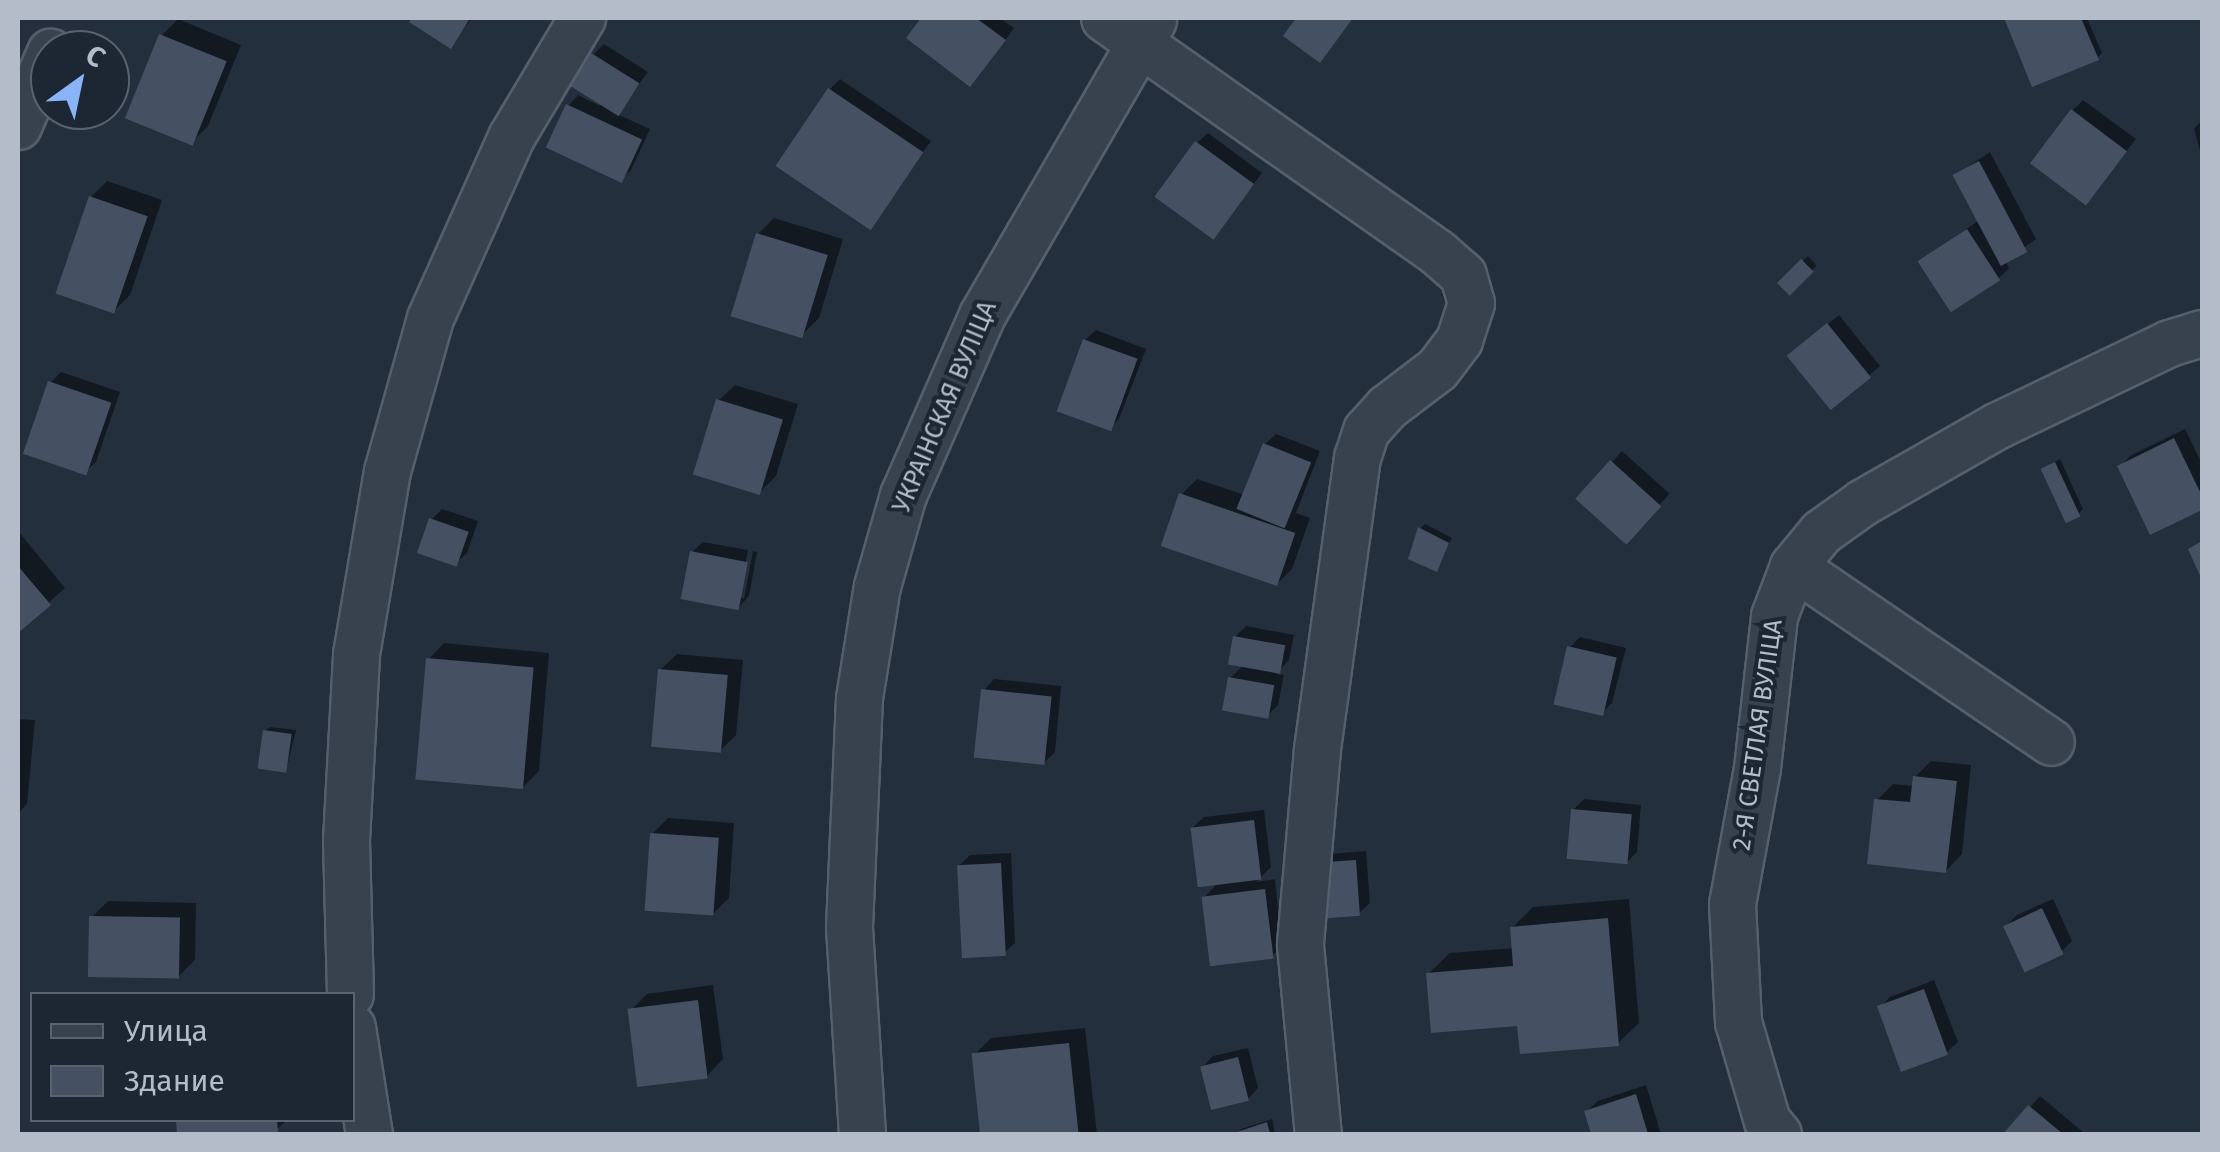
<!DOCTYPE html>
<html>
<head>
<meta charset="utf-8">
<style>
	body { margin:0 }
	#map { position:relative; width:2220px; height:1152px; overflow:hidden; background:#242f3e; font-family:"Fira Sans",sans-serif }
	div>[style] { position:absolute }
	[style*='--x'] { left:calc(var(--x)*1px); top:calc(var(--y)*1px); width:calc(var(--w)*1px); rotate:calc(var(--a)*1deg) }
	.shadow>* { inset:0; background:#0007; transform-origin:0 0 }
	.building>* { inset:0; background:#455162; transform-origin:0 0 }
	.roads { filter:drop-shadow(2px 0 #565f6c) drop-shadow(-2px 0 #565f6c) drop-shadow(0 2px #565f6c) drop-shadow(0 -2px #565f6c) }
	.minor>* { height:45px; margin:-22.5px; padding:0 22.5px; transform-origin:22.5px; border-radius:22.5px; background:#38414e }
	span { translate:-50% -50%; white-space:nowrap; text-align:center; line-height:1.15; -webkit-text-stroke:8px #1d2633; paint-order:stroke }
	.street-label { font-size:25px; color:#b4bcc9 }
	.frame { position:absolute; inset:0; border:20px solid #b4bcc9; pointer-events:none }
	.legend { position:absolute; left:30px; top:992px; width:325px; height:130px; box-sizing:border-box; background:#1d2633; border:2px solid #59626f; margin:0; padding:12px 18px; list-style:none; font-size:30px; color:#b4bcc9 }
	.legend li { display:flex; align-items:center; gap:20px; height:50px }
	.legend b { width:50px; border:2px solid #59626f }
	.north { position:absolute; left:30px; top:30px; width:100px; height:100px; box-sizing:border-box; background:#1d2633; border:2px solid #59626f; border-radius:50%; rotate:33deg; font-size:28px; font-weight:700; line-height:40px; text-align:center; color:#b4bcc9 }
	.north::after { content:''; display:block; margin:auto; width:35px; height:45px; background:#8ab4f8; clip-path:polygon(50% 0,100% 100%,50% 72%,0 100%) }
</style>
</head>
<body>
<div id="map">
	<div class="shadow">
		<i style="clip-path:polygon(415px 18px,472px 18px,450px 45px,412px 22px)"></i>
		<i style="clip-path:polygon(924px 18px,1000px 18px,1014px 28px,981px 73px,909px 37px)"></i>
		<i style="clip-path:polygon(2007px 18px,2087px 18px,2102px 53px,2097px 58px)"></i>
		<i style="clip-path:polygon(178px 19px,241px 45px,208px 126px,192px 142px,162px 35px)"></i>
		<i style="clip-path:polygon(604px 44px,648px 72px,617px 114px,650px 129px,631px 170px,620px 181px,568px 106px,578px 95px,600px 106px,593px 55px)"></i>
		<i style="clip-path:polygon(840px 79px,931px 141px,869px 227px,830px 89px)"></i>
		<i style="clip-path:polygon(2083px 100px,2136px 139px,2086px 202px,2072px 111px)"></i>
		<i style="clip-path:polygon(2202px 120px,2202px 157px,2194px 129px)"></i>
		<i style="clip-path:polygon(1208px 133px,1262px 173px,1214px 236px,1197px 143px)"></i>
		<i style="clip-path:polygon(1990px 152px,2036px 239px,2005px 261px,2009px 268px,1999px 278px,1952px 309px,1921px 262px,1979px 220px,1956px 175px)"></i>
		<i style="clip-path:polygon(107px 181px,162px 200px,130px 295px,114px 311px,91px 197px)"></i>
		<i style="clip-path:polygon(774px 218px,843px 239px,819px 318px,803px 334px,758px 234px)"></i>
		<i style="left:1808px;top:256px;width:13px;height:39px;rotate:48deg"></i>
		<i style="clip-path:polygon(1839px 315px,1880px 366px,1832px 407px,1801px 346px)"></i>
		<i style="clip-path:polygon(1096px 330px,1146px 349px,1119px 419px,1108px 429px,1085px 340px)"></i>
		<i style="clip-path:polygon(61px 372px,120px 392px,96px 462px,85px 472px,50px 383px)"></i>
		<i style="clip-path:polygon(735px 385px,798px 404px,776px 476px,760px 492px,718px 401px)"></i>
		<i style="clip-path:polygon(2185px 429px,2202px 464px,2202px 507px,2151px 531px,2120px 467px,2130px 456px)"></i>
		<i style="clip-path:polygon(1276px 434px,1320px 451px,1296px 513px,1310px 518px,1292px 569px,1276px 585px,1181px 495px,1197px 479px,1245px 495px,1265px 444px)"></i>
		<i style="left:1622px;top:451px;width:64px;height:64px;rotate:42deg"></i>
		<i style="clip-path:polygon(2060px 459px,2083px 509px,2079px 513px,2044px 469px)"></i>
		<i style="clip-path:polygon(442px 509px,478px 521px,467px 553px,456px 563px,431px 520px)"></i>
		<i style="clip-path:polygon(1425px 524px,1452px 538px,1436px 569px,1420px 529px)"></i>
		<i style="clip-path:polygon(18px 531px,65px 588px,18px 630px)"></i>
		<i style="clip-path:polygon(703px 542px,748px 550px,739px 598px,744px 598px,753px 551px,757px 552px,749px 596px,739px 607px,692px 552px)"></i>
		<i style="clip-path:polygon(1246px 626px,1294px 635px,1289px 660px,1276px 674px,1284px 675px,1278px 705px,1268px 715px,1230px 678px,1244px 665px,1235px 637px)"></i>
		<i style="clip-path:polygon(1580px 637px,1626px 648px,1612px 703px,1602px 713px,1569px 648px)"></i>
		<i style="clip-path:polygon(444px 643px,549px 653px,539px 771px,523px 787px,428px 660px)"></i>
		<i style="clip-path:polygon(677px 654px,743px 660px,736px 735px,720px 751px,660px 670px)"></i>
		<i style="clip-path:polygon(994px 679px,1061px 686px,1055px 752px,1044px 763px,984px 690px)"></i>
		<i style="clip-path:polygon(18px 719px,35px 720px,27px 804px,18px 814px)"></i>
		<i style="clip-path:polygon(270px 727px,296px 730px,286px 771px,265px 731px)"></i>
		<i style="clip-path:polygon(1931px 761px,1971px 765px,1962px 854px,1946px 871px,1877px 800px,1893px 784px,1914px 786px,1915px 777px)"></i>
		<i style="clip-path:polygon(1584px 799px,1641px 805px,1637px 852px,1626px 863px,1573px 810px)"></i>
		<i style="clip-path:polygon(1264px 810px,1271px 867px,1256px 882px,1275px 879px,1282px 946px,1272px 956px,1204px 897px,1219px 882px,1193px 827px,1204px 817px)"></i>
		<i style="clip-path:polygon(668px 818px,734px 823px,729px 898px,713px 914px,652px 834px)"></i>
		<i style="clip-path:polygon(1366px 851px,1370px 903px,1359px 913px,1322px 916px,1329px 854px)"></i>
		<i style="clip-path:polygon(1011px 853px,1015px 943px,1004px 953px,959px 866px,970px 855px)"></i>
		<i style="clip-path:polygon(1629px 899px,1639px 1023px,1617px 1044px,1428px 974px,1450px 953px,1514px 948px,1512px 928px,1533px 907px)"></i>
		<i style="clip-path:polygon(2053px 899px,2072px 941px,2062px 951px,2006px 926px,2017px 915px)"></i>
		<i style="clip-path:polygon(108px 901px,196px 903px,195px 960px,179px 976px,92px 917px)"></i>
		<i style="clip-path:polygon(1934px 980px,1958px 1042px,1947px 1052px,1880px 1007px,1890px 997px)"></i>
		<i style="clip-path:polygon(713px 985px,723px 1059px,707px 1076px,631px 1010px,647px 994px)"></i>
		<i style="clip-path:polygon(1085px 1028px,1097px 1134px,984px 1134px,975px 1054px,991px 1038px)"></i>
		<i style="clip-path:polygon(1248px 1048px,1258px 1088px,1248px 1099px,1203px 1066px,1213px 1056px)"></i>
		<i style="clip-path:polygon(1646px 1085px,1661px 1134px,1593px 1134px,1587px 1111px,1598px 1101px)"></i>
		<i style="clip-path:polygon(2040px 1096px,2083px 1132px,2081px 1134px,2006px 1134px)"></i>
		<i style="clip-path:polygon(1272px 1119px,1275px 1134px,1236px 1134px,1241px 1129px)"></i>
		<i style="clip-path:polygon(179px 1120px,287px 1120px,277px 1129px,205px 1134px,180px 1134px)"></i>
	</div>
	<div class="building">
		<i style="clip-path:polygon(412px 18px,470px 18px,451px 49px,409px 22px)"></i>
		<i style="clip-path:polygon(921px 18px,976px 18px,1006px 40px,970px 87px,906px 38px)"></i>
		<i style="clip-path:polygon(1296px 18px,1353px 18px,1320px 63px,1283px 36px)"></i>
		<i style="clip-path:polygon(2004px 18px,2081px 18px,2099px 60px,2032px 87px)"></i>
		<i style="left:159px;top:34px;width:73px;height:91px;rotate:22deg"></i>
		<i style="left:591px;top:53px;width:57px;height:39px;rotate:32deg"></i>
		<i style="left:828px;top:88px;width:115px;height:94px;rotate:34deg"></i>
		<i style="left:566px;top:104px;width:84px;height:48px;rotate:25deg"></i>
		<i style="left:2071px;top:109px;width:70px;height:68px;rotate:37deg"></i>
		<i style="left:1195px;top:141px;width:73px;height:69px;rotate:36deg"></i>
		<i style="left:1979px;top:161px;width:103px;height:30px;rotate:62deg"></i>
		<i style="left:89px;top:196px;width:62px;height:103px;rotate:19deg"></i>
		<i style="left:1967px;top:229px;width:61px;height:59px;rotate:57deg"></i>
		<i style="left:756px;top:233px;width:75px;height:87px;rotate:17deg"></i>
		<i style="left:1801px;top:259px;width:18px;height:34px;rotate:45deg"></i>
		<i style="left:1827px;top:323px;width:70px;height:52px;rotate:51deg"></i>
		<i style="left:1083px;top:339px;width:58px;height:77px;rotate:20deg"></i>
		<i style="left:48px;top:381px;width:67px;height:77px;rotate:19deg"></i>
		<i style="left:716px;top:399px;width:70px;height:79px;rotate:17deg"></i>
		<i style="clip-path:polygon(2174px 438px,2202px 496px,2202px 510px,2150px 535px,2117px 466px)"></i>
		<i style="left:1263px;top:443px;width:52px;height:71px;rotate:22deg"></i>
		<i style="left:1610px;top:460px;width:69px;height:52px;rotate:42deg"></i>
		<i style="left:2055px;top:462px;width:60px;height:16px;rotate:65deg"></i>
		<i style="left:1179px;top:493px;width:123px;height:56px;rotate:19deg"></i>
		<i style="left:429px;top:518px;width:42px;height:37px;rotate:19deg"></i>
		<i style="clip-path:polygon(1418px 527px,1449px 543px,1437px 572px,1408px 559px)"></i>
		<i style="clip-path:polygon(2202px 541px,2202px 580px,2188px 549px)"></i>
		<i style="left:690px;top:551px;width:59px;height:49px;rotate:11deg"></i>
		<i style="clip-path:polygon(18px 566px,51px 605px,18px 633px)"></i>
		<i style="left:1233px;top:636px;width:53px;height:29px;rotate:10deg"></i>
		<i style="left:1567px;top:646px;width:51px;height:60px;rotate:13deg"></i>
		<i style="left:426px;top:658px;width:108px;height:122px;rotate:5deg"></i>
		<i style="left:658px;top:669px;width:70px;height:78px;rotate:5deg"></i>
		<i style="left:1228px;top:677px;width:47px;height:34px;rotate:10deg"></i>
		<i style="left:981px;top:689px;width:71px;height:69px;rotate:6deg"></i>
		<i style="left:263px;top:730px;width:29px;height:39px;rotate:8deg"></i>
		<i style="clip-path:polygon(1913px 776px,1957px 781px,1946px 873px,1867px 864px,1874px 799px,1910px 802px)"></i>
		<i style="left:1571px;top:809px;width:61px;height:50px;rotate:5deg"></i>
		<i style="left:1254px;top:820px;width:60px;height:64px;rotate:83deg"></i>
		<i style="left:650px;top:833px;width:69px;height:78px;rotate:4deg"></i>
		<i style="left:1356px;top:860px;width:56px;height:40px;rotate:86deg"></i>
		<i style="left:1001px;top:863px;width:93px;height:44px;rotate:87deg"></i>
		<i style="left:1265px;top:889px;width:70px;height:64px;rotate:83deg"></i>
		<i style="left:2042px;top:908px;width:51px;height:43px;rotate:65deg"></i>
		<i style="left:89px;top:916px;width:91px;height:61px;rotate:1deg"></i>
		<i style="clip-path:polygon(1608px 918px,1619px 1046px,1520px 1054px,1517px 1026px,1431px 1033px,1426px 973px,1513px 966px,1510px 927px)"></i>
		<i style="left:1924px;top:989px;width:70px;height:50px;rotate:70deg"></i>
		<i style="left:698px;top:1000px;width:79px;height:71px;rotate:83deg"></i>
		<i style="left:1069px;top:1043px;width:92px;height:98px;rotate:84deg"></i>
		<i style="left:1238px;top:1057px;width:45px;height:39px;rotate:76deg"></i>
		<i style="clip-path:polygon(1636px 1094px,1648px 1134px,1591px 1134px,1584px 1111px)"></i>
		<i style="clip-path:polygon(2028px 1105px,2063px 1134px,2003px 1134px)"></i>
		<i style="clip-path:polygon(176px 1120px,277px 1120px,278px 1132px,177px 1134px)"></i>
		<i style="clip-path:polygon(1267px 1122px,1270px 1134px,1231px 1134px)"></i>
	</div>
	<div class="roads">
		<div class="minor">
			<i style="--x:1104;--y:18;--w:408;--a:35.1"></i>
			<i style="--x:1438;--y:253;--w:33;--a:41"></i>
			<i style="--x:1463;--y:275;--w:29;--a:74"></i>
			<i style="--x:1471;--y:303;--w:39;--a:108"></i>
			<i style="--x:1459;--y:340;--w:36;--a:127"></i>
			<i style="--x:1437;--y:369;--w:63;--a:142.8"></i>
			<i style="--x:1387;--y:407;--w:31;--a:132"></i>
			<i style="--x:1366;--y:430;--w:28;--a:108"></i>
			<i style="--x:1357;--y:457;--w:295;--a:97.8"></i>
			<i style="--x:1317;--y:749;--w:197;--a:95"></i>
			<i style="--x:1300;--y:945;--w:190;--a:84.6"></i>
			<i style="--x:18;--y:126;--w:81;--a:-66.6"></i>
			<i style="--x:1793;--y:566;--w:312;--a:34.3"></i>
			<i style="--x:350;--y:994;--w:154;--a:-91.5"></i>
			<i style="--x:346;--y:840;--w:186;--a:-86.9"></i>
			<i style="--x:356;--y:654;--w:186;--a:-80.4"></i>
			<i style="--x:387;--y:471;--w:159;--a:-74.3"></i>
			<i style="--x:430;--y:318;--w:198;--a:-65.9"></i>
			<i style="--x:511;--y:137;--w:139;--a:-59.2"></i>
			<i style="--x:352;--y:1027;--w:108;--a:81"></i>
			<i style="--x:862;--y:1134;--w:207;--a:-93.6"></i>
			<i style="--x:849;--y:927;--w:229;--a:-87.5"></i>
			<i style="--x:859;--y:698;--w:113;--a:-80.9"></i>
			<i style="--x:877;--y:586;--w:95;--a:-74.1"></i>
			<i style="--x:903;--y:495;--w:197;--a:-66.3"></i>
			<i style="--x:982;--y:315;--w:341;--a:-59.9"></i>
			<i style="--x:1778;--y:1134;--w:17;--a:-130"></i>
			<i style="--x:1767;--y:1121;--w:103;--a:-106.3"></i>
			<i style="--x:1738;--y:1022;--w:118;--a:-92.9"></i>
			<i style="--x:1732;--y:904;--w:138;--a:-79.6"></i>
			<i style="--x:1757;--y:768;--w:153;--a:-83.6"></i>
			<i style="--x:1774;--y:616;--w:53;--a:-69.2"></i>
			<i style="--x:1793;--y:566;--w:44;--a:-50.5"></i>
			<i style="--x:1821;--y:532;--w:52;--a:-35.5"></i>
			<i style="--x:1863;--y:502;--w:153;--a:-29.7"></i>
			<i style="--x:1996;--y:426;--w:192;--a:-25.6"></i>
			<i style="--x:2169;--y:343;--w:34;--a:-17"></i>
		</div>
	</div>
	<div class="street-label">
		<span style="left:945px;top:407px;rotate:-67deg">УКРАІНСКАЯ ВУЛІЦА</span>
		<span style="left:1758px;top:735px;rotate:-82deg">2-Я СВЕТЛАЯ ВУЛІЦА</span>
	</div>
	<div class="frame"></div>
	<ul class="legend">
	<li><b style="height:12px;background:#38414e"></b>Улица</li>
	<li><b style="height:28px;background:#455162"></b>Здание</li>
	</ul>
	<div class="north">С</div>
</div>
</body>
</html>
